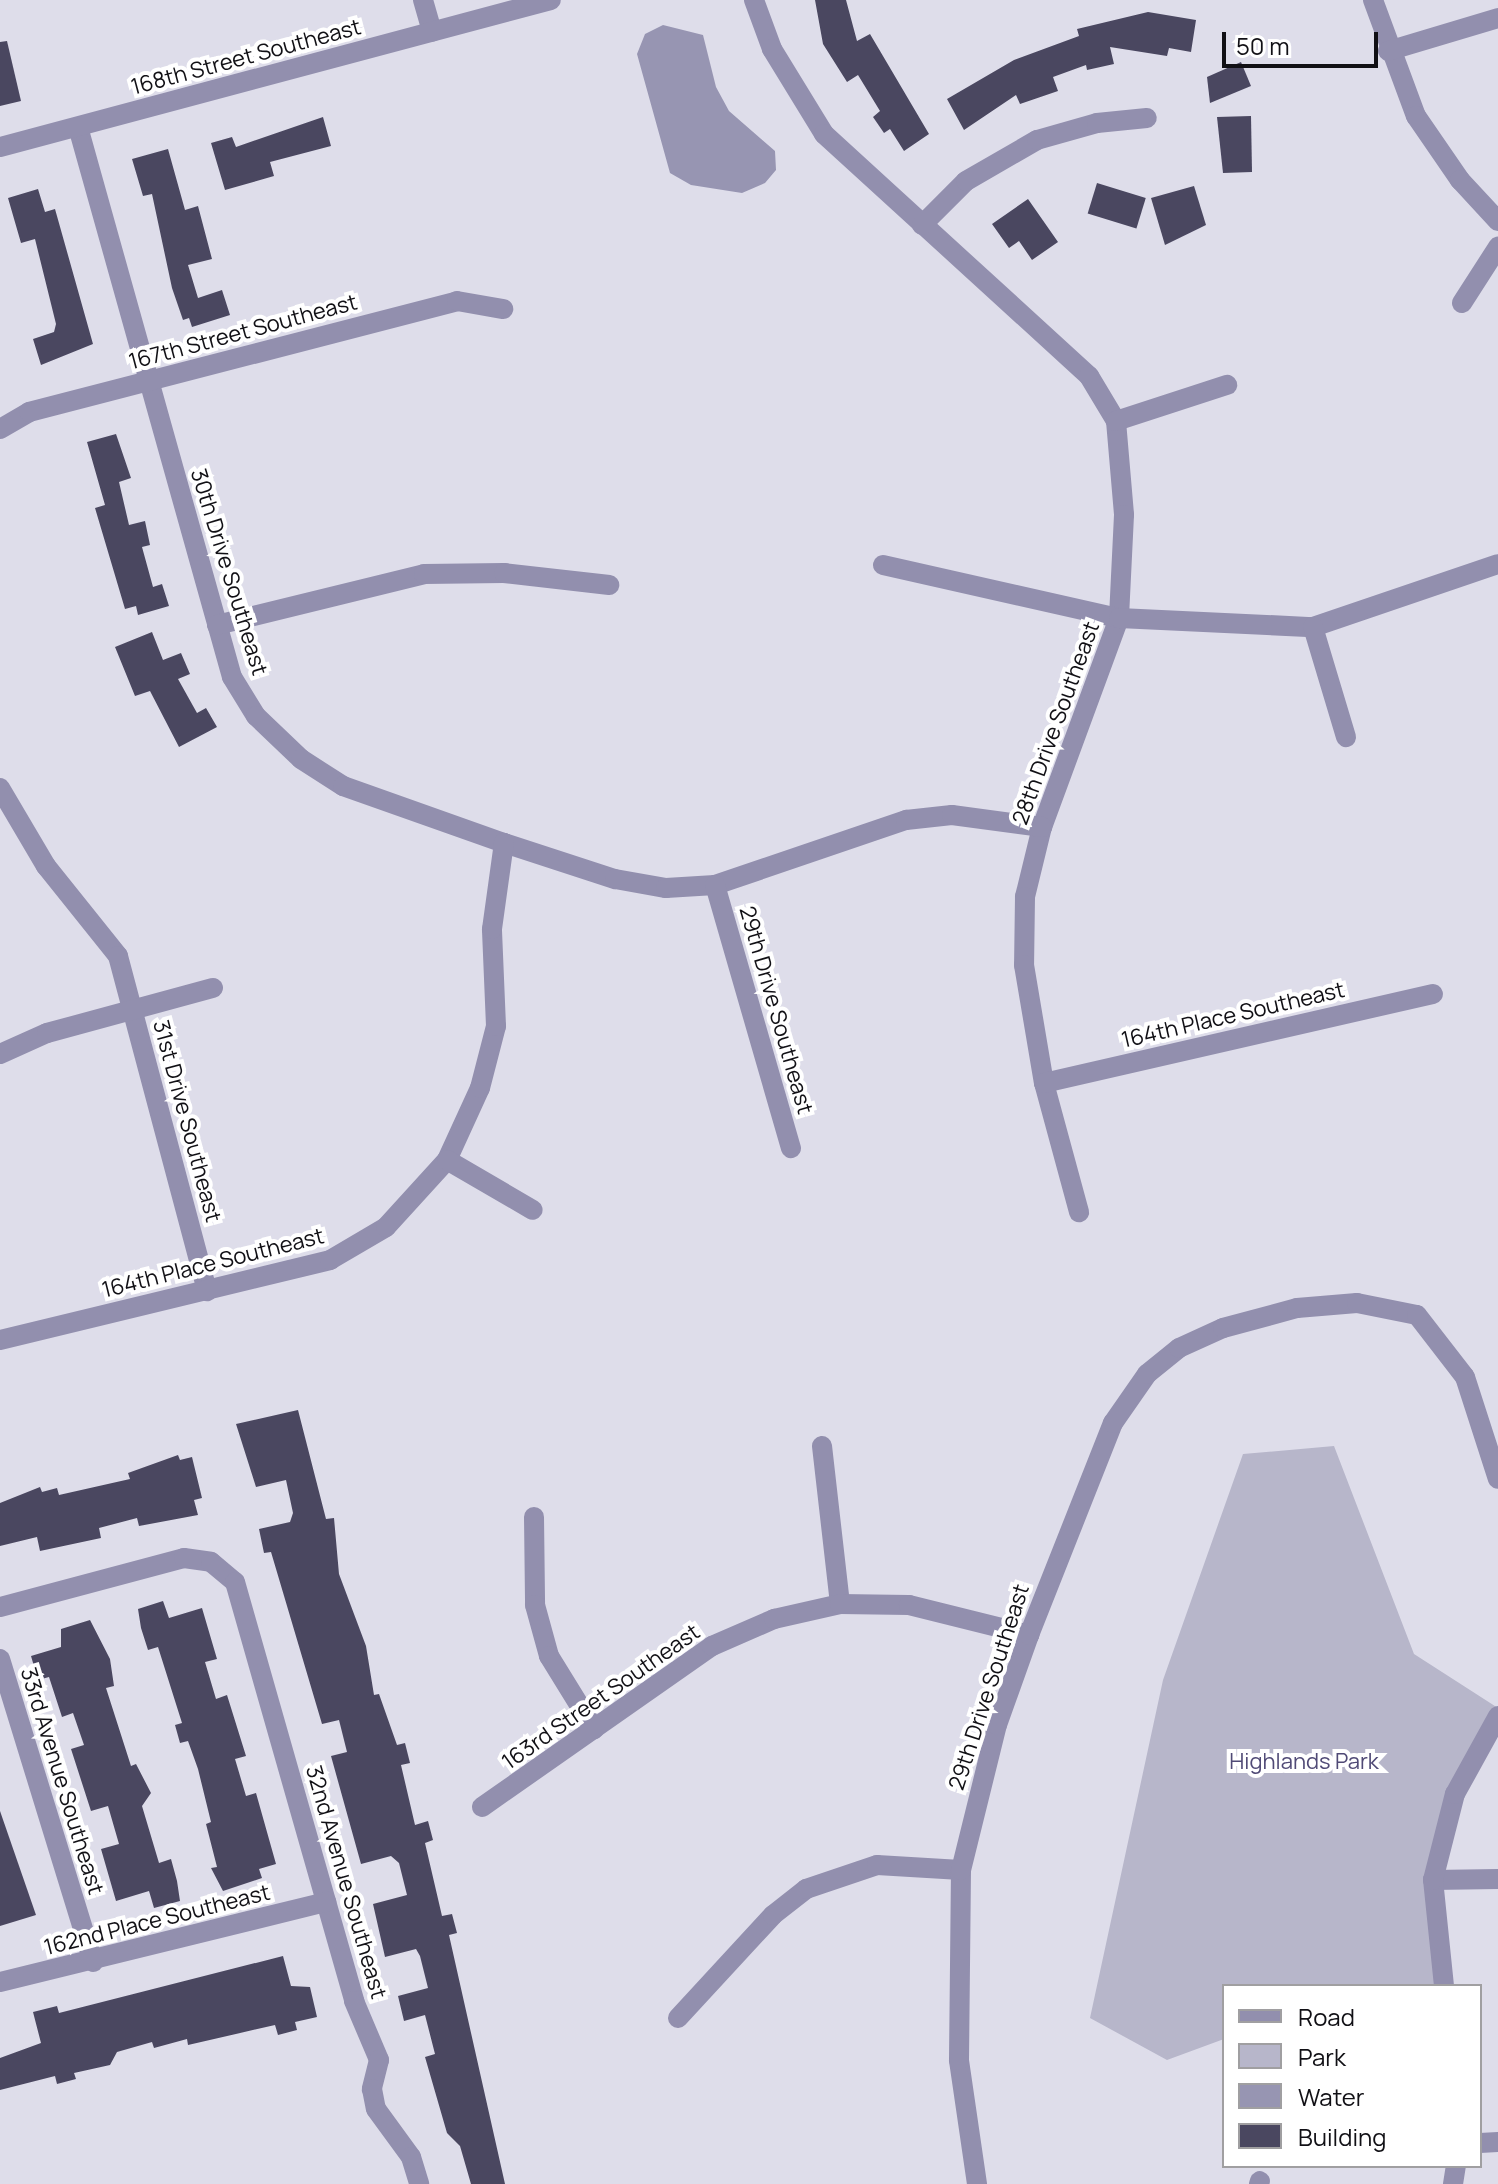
<!DOCTYPE html>
<html>
<head>
<meta charset="utf-8">
<style>
	body { margin:0 }
	#map { position:relative; width:1498px; height:2184px; overflow:hidden; background:#deddea; font-family:Manrope,sans-serif }
	div>[style] { position:absolute }
	[style*='--x'] { left:calc(var(--x)*1px); top:calc(var(--y)*1px); width:calc(var(--w)*1px); rotate:calc(var(--a)*1deg) }
	.green>* { inset:0; background:#b7b6ca }
	.water>* { inset:0; background:#9795b2 }
	.building>* { inset:0; background:#4a4760; transform-origin:0 0 }
	.minor>* { height:20px; margin:-10px; padding:0 10px; transform-origin:10px; border-radius:10px; background:#928fae }
	span { translate:-50% -50%; white-space:nowrap; text-align:center; line-height:1.15; -webkit-text-stroke:8px #fff; paint-order:stroke }
	.street-label { font-size:22px; color:#111015 }
	.park-label { font-size:22px; color:#504a76 }
	.legend { position:absolute; left:1222px; top:1984px; width:260px; height:184px; box-sizing:border-box; background:#fff; border:2px solid #a09fa1; margin:0; padding:10px 14px; list-style:none; font-size:24px; color:#111015 }
	.legend li { display:flex; align-items:center; gap:16px; height:40px }
	.legend b { width:40px; border:2px solid #a09fa1 }
	.scale { position:absolute; left:1222px; top:32px; width:156px; height:36px; box-sizing:border-box; border:4px solid #111015; border-top:0; padding-left:10px; font-size:24px; line-height:28px; white-space:nowrap; color:#111015; -webkit-text-stroke:6px #fff; paint-order:stroke }
</style>
</head>
<body>
<div id="map">
	<div class="green">
		<i style="clip-path:polygon(1334px 1446px,1414px 1654px,1498px 1708px,1455px 1794px,1433px 1880px,1444px 1986px,1224px 1986px,1224px 2039px,1167px 2060px,1090px 2018px,1163px 1680px,1243px 1454px)"></i>
	</div>
	<div class="water">
		<i style="clip-path:polygon(663px 25px,703px 35px,716px 87px,729px 111px,775px 151px,776px 170px,765px 183px,742px 193px,691px 185px,670px 173px,637px 54px,645px 34px)"></i>
	</div>
	<div class="building">
		<i style="clip-path:polygon(815px 0,846px 0,857px 41px,870px 34px,929px 134px,904px 151px,890px 129px,884px 133px,873px 117px,880px 111px,858px 75px,847px 82px,823px 44px)"></i>
		<i style="clip-path:polygon(1148px 12px,1196px 20px,1191px 52px,1169px 48px,1167px 56px,1110px 47px,1114px 64px,1087px 70px,1086px 65px,1053px 77px,1058px 91px,1020px 104px,1016px 95px,964px 130px,947px 99px,1014px 60px,1079px 36px,1077px 29px)"></i>
		<i style="clip-path:polygon(7px 41px,21px 101px,0 106px,0 42px)"></i>
		<i style="clip-path:polygon(1241px 62px,1251px 86px,1210px 103px,1207px 77px)"></i>
		<i style="clip-path:polygon(1251px 116px,1252px 172px,1223px 173px,1217px 117px)"></i>
		<i style="clip-path:polygon(323px 117px,331px 146px,270px 162px,274px 176px,225px 190px,211px 143px,232px 137px,236px 147px)"></i>
		<i style="clip-path:polygon(168px 149px,185px 210px,198px 206px,212px 259px,188px 265px,198px 298px,222px 290px,230px 315px,192px 327px,189px 318px,183px 320px,172px 288px,152px 194px,143px 196px,132px 159px)"></i>
		<i style="left:1097px;top:183px;width:51px;height:32px;rotate:17deg"></i>
		<i style="clip-path:polygon(1194px 186px,1206px 225px,1165px 245px,1151px 198px)"></i>
		<i style="clip-path:polygon(38px 189px,45px 212px,55px 209px,93px 344px,41px 365px,33px 339px,54px 332px,56px 324px,35px 239px,21px 243px,8px 198px)"></i>
		<i style="clip-path:polygon(1028px 199px,1058px 242px,1032px 260px,1019px 241px,1009px 248px,992px 224px)"></i>
		<i style="clip-path:polygon(116px 434px,131px 478px,119px 482px,129px 525px,145px 521px,150px 545px,142px 547px,153px 587px,162px 584px,169px 606px,138px 615px,136px 606px,125px 609px,95px 508px,105px 505px,87px 442px)"></i>
		<i style="clip-path:polygon(152px 632px,163px 660px,181px 653px,190px 674px,178px 679px,197px 713px,206px 708px,217px 727px,179px 747px,150px 691px,135px 696px,115px 647px)"></i>
		<i style="clip-path:polygon(298px 1410px,326px 1519px,334px 1518px,339px 1574px,366px 1646px,374px 1695px,379px 1694px,397px 1745px,405px 1743px,410px 1763px,401px 1765px,415px 1825px,428px 1821px,433px 1840px,425px 1843px,442px 1916px,452px 1914px,457px 1933px,449px 1935px,505px 2184px,471px 2184px,460px 2146px,447px 2133px,425px 2057px,435px 2054px,425px 2015px,404px 2021px,398px 1996px,428px 1988px,420px 1956px,416px 1949px,385px 1957px,373px 1904px,407px 1895px,399px 1863px,391px 1856px,361px 1864px,331px 1756px,347px 1752px,339px 1720px,322px 1724px,271px 1552px,264px 1553px,259px 1529px,290px 1522px,293px 1513px,286px 1480px,256px 1487px,236px 1424px)"></i>
		<i style="clip-path:polygon(178px 1455px,180px 1460px,192px 1457px,202px 1498px,194px 1500px,198px 1515px,139px 1526px,137px 1518px,99px 1528px,101px 1538px,40px 1551px,37px 1537px,0 1546px,0 1503px,40px 1487px,42px 1492px,57px 1488px,59px 1495px,130px 1479px,128px 1473px)"></i>
		<i style="clip-path:polygon(163px 1601px,169px 1618px,202px 1608px,217px 1659px,205px 1662px,216px 1699px,227px 1695px,246px 1756px,235px 1759px,246px 1796px,256px 1793px,276px 1864px,259px 1869px,262px 1878px,223px 1891px,211px 1868px,217px 1867px,206px 1824px,211px 1822px,198px 1769px,188px 1741px,180px 1743px,175px 1725px,182px 1723px,158px 1647px,148px 1650px,141px 1628px,138px 1609px)"></i>
		<i style="clip-path:polygon(90px 1620px,110px 1659px,114px 1686px,106px 1688px,131px 1766px,136px 1764px,151px 1793px,142px 1806px,159px 1863px,171px 1859px,177px 1881px,180px 1901px,154px 1908px,149px 1891px,116px 1901px,101px 1849px,119px 1844px,108px 1806px,91px 1811px,71px 1749px,84px 1745px,73px 1713px,62px 1717px,49px 1677px,38px 1680px,31px 1656px,61px 1647px,61px 1629px)"></i>
		<i style="clip-path:polygon(0 1811px,36px 1915px,0 1926px)"></i>
		<i style="clip-path:polygon(283px 1956px,291px 1986px,310px 1987px,317px 2017px,295px 2022px,297px 2030px,278px 2035px,275px 2025px,188px 2045px,187px 2039px,154px 2048px,152px 2042px,117px 2052px,110px 2065px,74px 2073px,76px 2079px,57px 2084px,55px 2076px,0 2090px,0 2058px,41px 2043px,33px 2012px,57px 2006px,59px 2013px)"></i>
	</div>
	<div class="minor">
		<i style="--x:423;--y:0;--w:33;--a:74"></i>
		<i style="--x:754;--y:0;--w:52;--a:69.8"></i>
		<i style="--x:772;--y:49;--w:100;--a:58.5"></i>
		<i style="--x:824;--y:134;--w:359;--a:42.4"></i>
		<i style="--x:1089;--y:376;--w:52;--a:59"></i>
		<i style="--x:1116;--y:421;--w:94;--a:85.1"></i>
		<i style="--x:1124;--y:515;--w:103;--a:92.8"></i>
		<i style="--x:1119;--y:618;--w:223;--a:110.2"></i>
		<i style="--x:1042;--y:827;--w:72;--a:103.7"></i>
		<i style="--x:1025;--y:897;--w:68;--a:90.8"></i>
		<i style="--x:1024;--y:965;--w:120;--a:80.4"></i>
		<i style="--x:1044;--y:1083;--w:134;--a:74.8"></i>
		<i style="--x:1373;--y:0;--w:124;--a:69.7"></i>
		<i style="--x:1416;--y:116;--w:78;--a:55.5"></i>
		<i style="--x:1460;--y:180;--w:56;--a:47.2"></i>
		<i style="--x:1388;--y:51;--w:115;--a:-16.7"></i>
		<i style="--x:78;--y:127;--w:571;--a:74.36"></i>
		<i style="--x:232;--y:677;--w:46;--a:58.4"></i>
		<i style="--x:256;--y:716;--w:62;--a:43.7"></i>
		<i style="--x:301;--y:759;--w:50;--a:32.7"></i>
		<i style="--x:343;--y:786;--w:171;--a:19.5"></i>
		<i style="--x:504;--y:843;--w:117;--a:18"></i>
		<i style="--x:615;--y:879;--w:52;--a:10"></i>
		<i style="--x:666;--y:888;--w:49;--a:-3.5"></i>
		<i style="--x:715;--y:885;--w:202;--a:-18.8"></i>
		<i style="--x:906;--y:820;--w:46;--a:-6.2"></i>
		<i style="--x:952;--y:815;--w:91;--a:7.6"></i>
		<i style="--x:0;--y:147;--w:570;--a:-14.94"></i>
		<i style="--x:922;--y:225;--w:62;--a:-45"></i>
		<i style="--x:966;--y:181;--w:82;--a:-30"></i>
		<i style="--x:1037;--y:140;--w:62;--a:-15.8"></i>
		<i style="--x:1097;--y:123;--w:50;--a:-5.7"></i>
		<i style="--x:1462;--y:303;--w:67;--a:-57.3"></i>
		<i style="--x:1116;--y:421;--w:117;--a:-18"></i>
		<i style="--x:0;--y:429;--w:34;--a:-30"></i>
		<i style="--x:29;--y:412;--w:442;--a:-14.5"></i>
		<i style="--x:457;--y:301;--w:47;--a:9.9"></i>
		<i style="--x:883;--y:565;--w:242;--a:12.7"></i>
		<i style="--x:1119;--y:618;--w:194;--a:2.7"></i>
		<i style="--x:1313;--y:627;--w:195;--a:-18.8"></i>
		<i style="--x:217;--y:625;--w:213;--a:-13.8"></i>
		<i style="--x:424;--y:574;--w:80;--a:-0.7"></i>
		<i style="--x:504;--y:573;--w:106;--a:6.5"></i>
		<i style="--x:1313;--y:627;--w:115;--a:73.3"></i>
		<i style="--x:0;--y:788;--w:91;--a:59.5"></i>
		<i style="--x:46;--y:866;--w:115;--a:51.3"></i>
		<i style="--x:118;--y:956;--w:347;--a:75.1"></i>
		<i style="--x:715;--y:885;--w:274;--a:73.9"></i>
		<i style="--x:0;--y:1054;--w:51;--a:-24.1"></i>
		<i style="--x:47;--y:1033;--w:172;--a:-15.2"></i>
		<i style="--x:1044;--y:1083;--w:399;--a:-12.9"></i>
		<i style="--x:447;--y:1160;--w:79;--a:-65.4"></i>
		<i style="--x:480;--y:1088;--w:64;--a:-75.5"></i>
		<i style="--x:496;--y:1026;--w:97;--a:-92.4"></i>
		<i style="--x:492;--y:929;--w:87;--a:-82.1"></i>
		<i style="--x:0;--y:1340;--w:340;--a:-13.6"></i>
		<i style="--x:330;--y:1260;--w:65;--a:-30.5"></i>
		<i style="--x:386;--y:1227;--w:91;--a:-47.7"></i>
		<i style="--x:447;--y:1160;--w:99;--a:30.2"></i>
		<i style="--x:822;--y:1446;--w:159;--a:83.5"></i>
		<i style="--x:534;--y:1517;--w:88;--a:89.3"></i>
		<i style="--x:535;--y:1605;--w:53;--a:74.6"></i>
		<i style="--x:549;--y:1656;--w:86;--a:58.3"></i>
		<i style="--x:0;--y:1607;--w:190;--a:-14.9"></i>
		<i style="--x:184;--y:1558;--w:27;--a:8"></i>
		<i style="--x:211;--y:1562;--w:31;--a:40"></i>
		<i style="--x:235;--y:1582;--w:436;--a:74.1"></i>
		<i style="--x:354;--y:2001;--w:64;--a:67"></i>
		<i style="--x:379;--y:2060;--w:30;--a:104"></i>
		<i style="--x:372;--y:2089;--w:20;--a:79"></i>
		<i style="--x:376;--y:2109;--w:59;--a:53.9"></i>
		<i style="--x:411;--y:2157;--w:28;--a:73"></i>
		<i style="--x:0;--y:1659;--w:317;--a:72.9"></i>
		<i style="--x:482;--y:1807;--w:281;--a:-35"></i>
		<i style="--x:712;--y:1646;--w:68;--a:-23.5"></i>
		<i style="--x:774;--y:1619;--w:68;--a:-12.8"></i>
		<i style="--x:840;--y:1604;--w:69;--a:0.8"></i>
		<i style="--x:909;--y:1605;--w:124;--a:14"></i>
		<i style="--x:1433;--y:1880;--w:65;--a:-0.9"></i>
		<i style="--x:0;--y:1982;--w:336;--a:-13.8"></i>
		<i style="--x:1444;--y:1986;--w:107;--a:-95.9"></i>
		<i style="--x:1433;--y:1880;--w:89;--a:-75.7"></i>
		<i style="--x:1455;--y:1794;--w:89;--a:-61.1"></i>
		<i style="--x:678;--y:2018;--w:140;--a:-47.3"></i>
		<i style="--x:773;--y:1915;--w:42;--a:-38.2"></i>
		<i style="--x:806;--y:1889;--w:75;--a:-18.7"></i>
		<i style="--x:877;--y:1865;--w:84;--a:3.4"></i>
		<i style="--x:1480;--y:2143;--w:18;--a:-3"></i>
		<i style="--x:977;--y:2184;--w:125;--a:-98.3"></i>
		<i style="--x:959;--y:2060;--w:190;--a:-89.4"></i>
		<i style="--x:961;--y:1870;--w:149;--a:-76.1"></i>
		<i style="--x:997;--y:1725;--w:96;--a:-70.4"></i>
		<i style="--x:1029;--y:1635;--w:228;--a:-68.4"></i>
		<i style="--x:1113;--y:1423;--w:60;--a:-55.2"></i>
		<i style="--x:1147;--y:1374;--w:41;--a:-39.1"></i>
		<i style="--x:1179;--y:1348;--w:48;--a:-24.4"></i>
		<i style="--x:1223;--y:1328;--w:77;--a:-15.1"></i>
		<i style="--x:1297;--y:1308;--w:60;--a:-4.8"></i>
		<i style="--x:1357;--y:1303;--w:61;--a:11.3"></i>
		<i style="--x:1417;--y:1315;--w:78;--a:52.3"></i>
		<i style="--x:1465;--y:1377;--w:107;--a:72.1"></i>
		<i style="--x:1259;--y:2184;--w:3;--a:-72"></i>
		<i style="--x:1453;--y:2184;--w:18;--a:-81"></i>
	</div>
	<div class="street-label">
		<span style="left:246px;top:57px;rotate:-15deg">168th Street Southeast</span>
		<span style="left:243px;top:332px;rotate:-15deg">167th Street Southeast</span>
		<span style="left:229px;top:572px;rotate:73deg">30th Drive Southeast</span>
		<span style="left:1056px;top:723px;rotate:-70deg">28th Drive Southeast</span>
		<span style="left:776px;top:1010px;rotate:74deg">29th Drive Southeast</span>
		<span style="left:1233px;top:1015px;rotate:-13deg">164th Place Southeast</span>
		<span style="left:187px;top:1121px;rotate:75deg">31st Drive Southeast</span>
		<span style="left:213px;top:1263px;rotate:-14deg">164th Place Southeast</span>
		<span style="left:989px;top:1687px;rotate:-72deg">29th Drive Southeast</span>
		<span style="left:601px;top:1697px;rotate:-35deg">163rd Street Southeast</span>
		<span style="left:62px;top:1781px;rotate:73deg">33rd Avenue Southeast</span>
		<span style="left:346px;top:1882px;rotate:74deg">32nd Avenue Southeast</span>
		<span style="left:157px;top:1920px;rotate:-14deg">162nd Place Southeast</span>
	</div>
	<div class="park-label">
		<span style="left:1304px;top:1762px">Highlands Park</span>
	</div>
	<ul class="legend">
	<li><b style="height:10px;background:#928fae"></b>Road</li>
	<li><b style="height:22px;background:#b7b6ca"></b>Park</li>
	<li><b style="height:22px;background:#9795b2"></b>Water</li>
	<li><b style="height:22px;background:#4a4760"></b>Building</li>
	</ul>
	<div class="scale">50 m</div>
</div>
</body>
</html>
